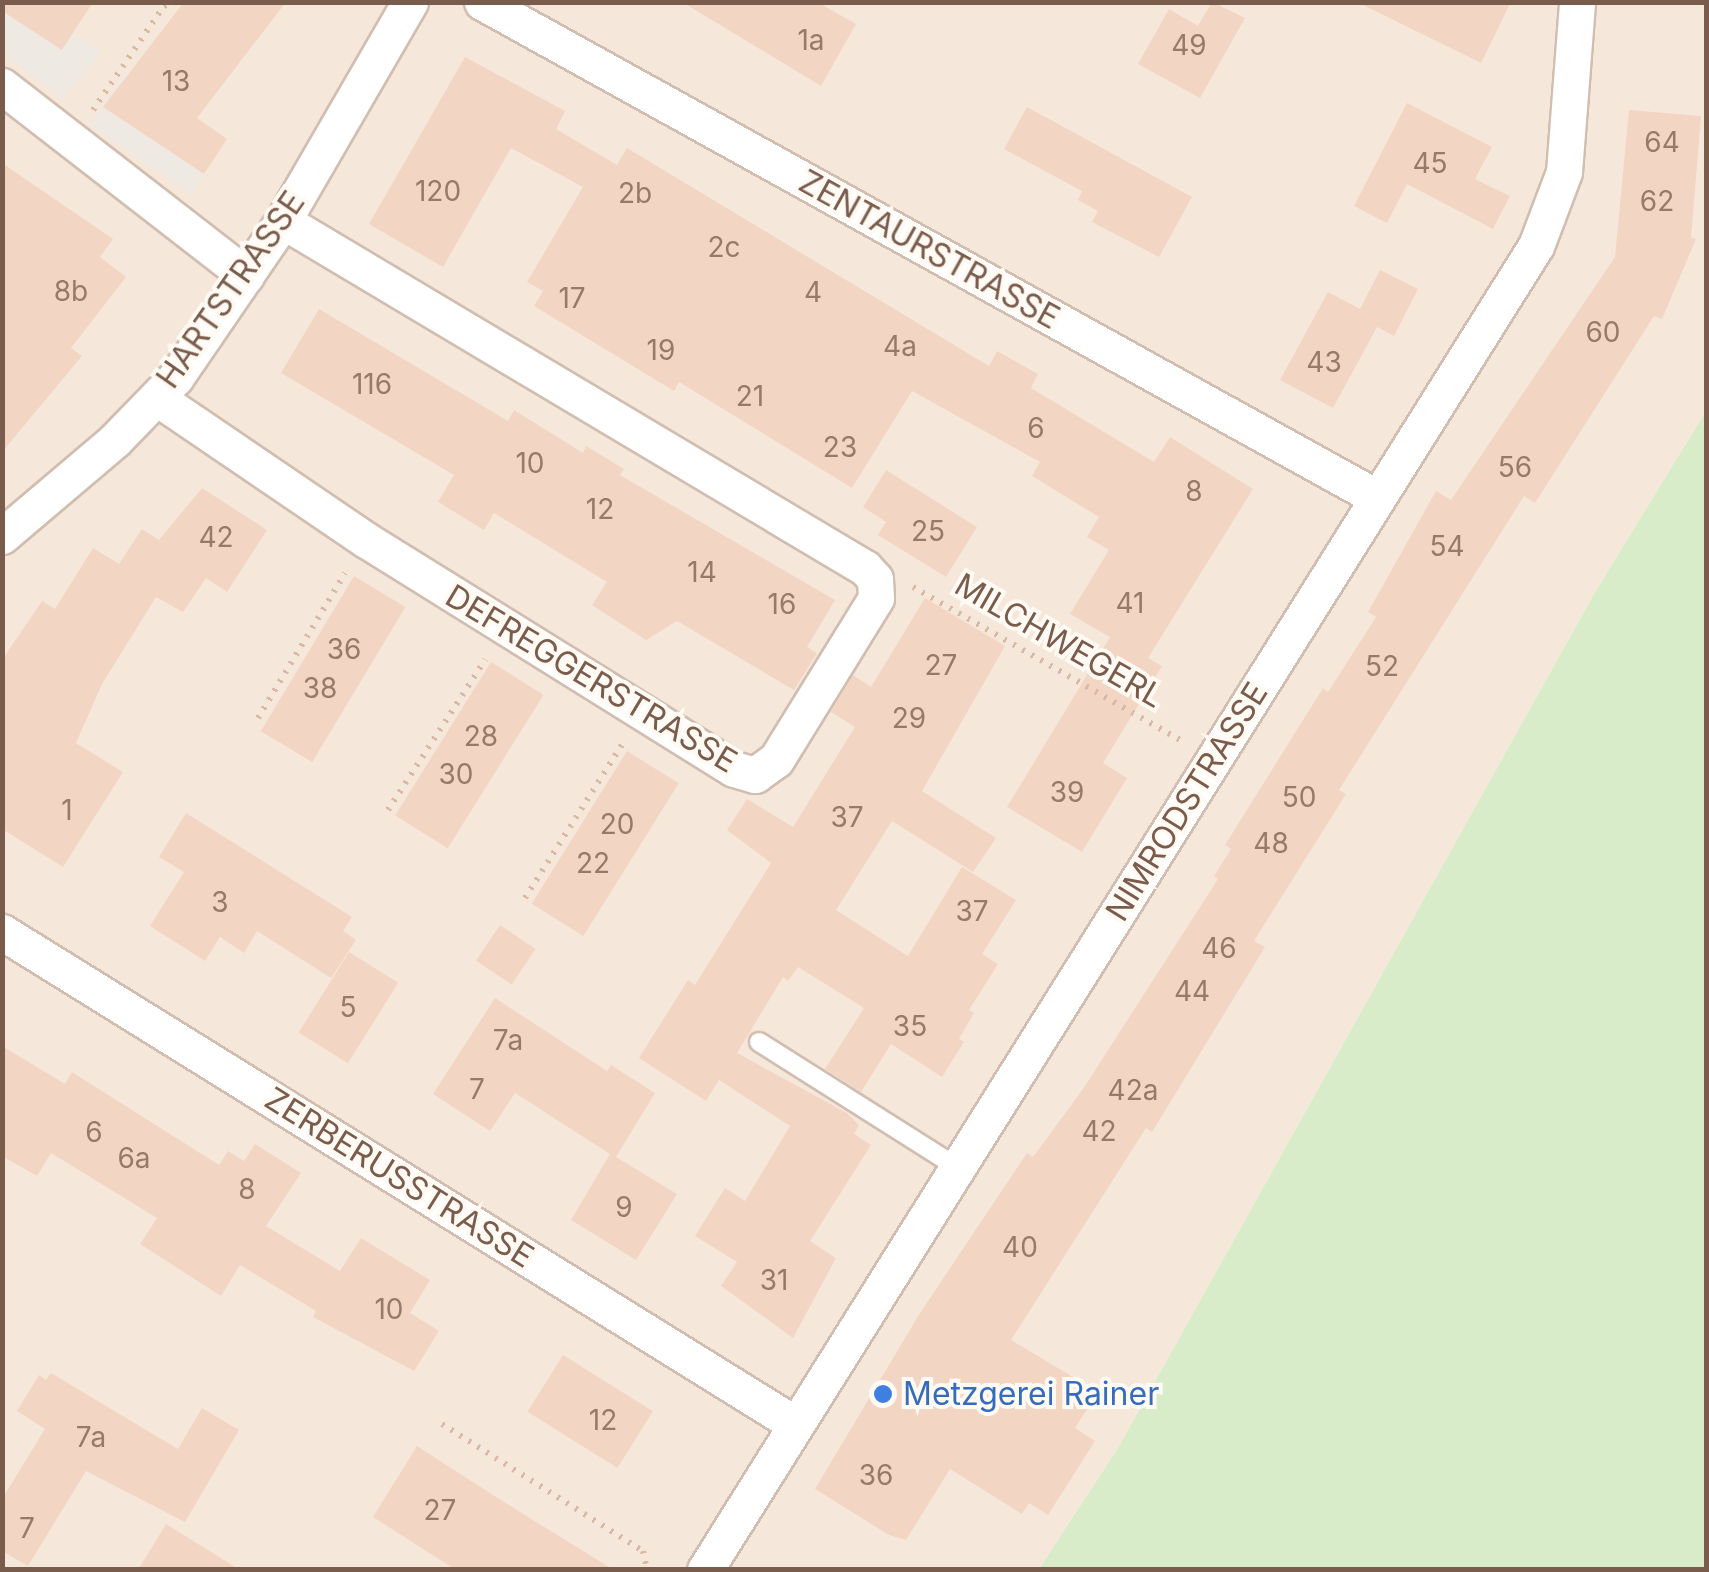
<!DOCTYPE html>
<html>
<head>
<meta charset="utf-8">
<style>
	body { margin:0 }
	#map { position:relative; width:1709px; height:1572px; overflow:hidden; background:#fdf6ec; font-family:Inter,sans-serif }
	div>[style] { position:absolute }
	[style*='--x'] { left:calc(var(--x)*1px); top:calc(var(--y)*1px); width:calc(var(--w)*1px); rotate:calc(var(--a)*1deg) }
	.residential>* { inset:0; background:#f5e8da }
	.industrial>* { inset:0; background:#efe9e4; transform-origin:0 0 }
	.green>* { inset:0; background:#d8ecc9 }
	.building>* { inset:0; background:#f3d5c3; transform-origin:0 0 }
	.path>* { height:6px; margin-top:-3px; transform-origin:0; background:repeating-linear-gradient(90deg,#d9b8a5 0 2.5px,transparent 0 10.5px) }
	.roads { filter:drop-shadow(2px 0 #d1beb0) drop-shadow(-2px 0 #d1beb0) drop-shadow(0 2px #d1beb0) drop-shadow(0 -2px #d1beb0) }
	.service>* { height:18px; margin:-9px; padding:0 9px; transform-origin:9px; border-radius:9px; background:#fff }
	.minor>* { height:35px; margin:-17.5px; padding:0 17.5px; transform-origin:17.5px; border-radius:17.5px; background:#fff }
	.dots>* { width:28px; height:28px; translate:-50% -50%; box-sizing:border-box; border:5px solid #fffaf3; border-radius:50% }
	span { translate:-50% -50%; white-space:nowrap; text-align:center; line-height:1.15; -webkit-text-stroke:8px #fffaf3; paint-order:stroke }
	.number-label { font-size:28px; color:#987a6a }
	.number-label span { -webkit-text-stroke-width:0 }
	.street-label { font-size:32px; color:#7a5c4d }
	.shop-label { font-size:32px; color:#366cbe }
	.left { translate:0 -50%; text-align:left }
	.frame { position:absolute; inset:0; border:5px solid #7a5c4d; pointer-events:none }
</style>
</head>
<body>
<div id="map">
	<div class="residential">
		<i style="clip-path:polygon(3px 3px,1706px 3px,1706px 411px,1594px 594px,1118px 1448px,1039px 1569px,3px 1570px)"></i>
	</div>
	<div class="industrial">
		<i style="clip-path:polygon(2px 3px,25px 3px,100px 51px,63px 99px,3px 53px)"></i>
		<i style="left:126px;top:71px;width:122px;height:65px;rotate:34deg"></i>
	</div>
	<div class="green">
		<i style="clip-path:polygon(1706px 411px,1706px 1569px,1039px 1569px,1118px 1448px,1594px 594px)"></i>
	</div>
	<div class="building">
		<i style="clip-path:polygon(2px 2px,93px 2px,62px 50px,2px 11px)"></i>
		<i style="clip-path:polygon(184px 2px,286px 2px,197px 118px,227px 139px,204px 174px,103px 107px)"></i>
		<i style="clip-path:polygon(682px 2px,817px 2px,856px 24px,821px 86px)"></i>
		<i style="clip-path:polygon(1212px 2px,1245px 18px,1200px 98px,1138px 64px,1169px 9px,1198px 26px)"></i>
		<i style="clip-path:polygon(1357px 2px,1511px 2px,1481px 63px)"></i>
		<i style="clip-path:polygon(465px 57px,565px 111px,556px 129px,617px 165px,627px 148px,989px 366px,997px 351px,1038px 374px,1031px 388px,1154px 462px,1170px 437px,1253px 489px,1148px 658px,1162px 666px,1103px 763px,1127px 778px,1082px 852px,1007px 807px,1110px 637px,1070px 614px,1109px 550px,1087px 537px,1099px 517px,1032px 476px,1040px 462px,912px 391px,852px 488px,679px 382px,674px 391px,534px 306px,543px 291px,527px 282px,583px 187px,511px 148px,443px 267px,369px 224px)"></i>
		<i style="clip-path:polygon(1407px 103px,1492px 147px,1475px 179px,1510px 196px,1493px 229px,1407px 184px,1387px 223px,1354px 206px)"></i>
		<i style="clip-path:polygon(1027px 107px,1192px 197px,1159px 257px,1092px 222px,1098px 211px,1078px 200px,1082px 191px,1004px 149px)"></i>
		<i style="clip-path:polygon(1629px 110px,1701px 116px,1691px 238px,1696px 239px,1662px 319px,1654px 316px,1535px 503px,1524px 496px,1339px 790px,1346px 794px,1254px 941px,1265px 947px,1152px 1132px,1146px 1128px,1011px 1340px,1098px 1392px,1075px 1428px,1095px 1441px,1048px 1515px,1029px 1503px,1022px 1514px,950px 1469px,906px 1540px,889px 1535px,815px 1489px,920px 1313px,1027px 1153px,1033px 1157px,1083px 1089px,1218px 879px,1214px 876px,1231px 849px,1225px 845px,1323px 688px,1328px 692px,1376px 617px,1368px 612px,1436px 491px,1451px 500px,1615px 257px)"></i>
		<i style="clip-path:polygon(2px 163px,113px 239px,100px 257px,126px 277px,71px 348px,82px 356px,2px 452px)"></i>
		<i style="clip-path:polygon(1380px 270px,1418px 289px,1394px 336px,1377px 327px,1333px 408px,1280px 380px,1328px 292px,1360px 309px)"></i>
		<i style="clip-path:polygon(319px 309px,508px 421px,514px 410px,583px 453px,586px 446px,624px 469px,620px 475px,835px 600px,807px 647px,817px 653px,794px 690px,677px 621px,646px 640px,592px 605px,607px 582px,494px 513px,484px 530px,438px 502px,454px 475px,281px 373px)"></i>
		<i style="clip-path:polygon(886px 470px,977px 527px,946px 577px,878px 535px,886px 522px,863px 507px)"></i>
		<i style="clip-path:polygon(202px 488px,267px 530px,227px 592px,206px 578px,183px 612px,156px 597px,102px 684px,76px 743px,123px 772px,63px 867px,2px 829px,2px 660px,42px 601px,55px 609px,93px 548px,119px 564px,142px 529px,159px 540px)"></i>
		<i style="left:354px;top:576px;width:60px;height:181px;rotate:31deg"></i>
		<i style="clip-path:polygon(925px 598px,1005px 646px,922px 791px,996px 838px,973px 872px,892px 821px,836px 910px,908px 956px,962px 867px,1016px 900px,982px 954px,998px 964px,969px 1010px,974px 1013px,959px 1039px,964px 1042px,942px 1077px,891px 1044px,861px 1092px,825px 1069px,864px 1008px,798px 967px,788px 981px,783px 977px,737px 1053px,847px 1113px,859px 1125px,854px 1134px,871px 1145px,810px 1241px,836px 1258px,793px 1338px,721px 1286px,737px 1262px,695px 1236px,725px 1188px,745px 1201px,790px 1126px,719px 1080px,706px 1101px,639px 1058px,688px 980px,695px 985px,771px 863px,727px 830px,747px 799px,793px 827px,855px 727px,831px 712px,853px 675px,871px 687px)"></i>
		<i style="left:491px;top:662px;width:62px;height:181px;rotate:32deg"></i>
		<i style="left:627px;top:751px;width:61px;height:180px;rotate:32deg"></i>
		<i style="clip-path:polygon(186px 813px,352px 917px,343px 931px,356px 940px,331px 978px,257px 931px,244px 953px,220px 937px,205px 961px,150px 926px,184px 872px,159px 857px)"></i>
		<i style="left:500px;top:925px;width:43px;height:43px;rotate:34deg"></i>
		<i style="left:349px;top:952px;width:58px;height:95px;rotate:32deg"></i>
		<i style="clip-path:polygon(495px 998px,607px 1071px,611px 1065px,655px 1093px,616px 1157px,677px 1194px,636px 1260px,571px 1220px,610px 1154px,515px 1093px,490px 1131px,433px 1094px)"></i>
		<i style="clip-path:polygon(2px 1046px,65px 1084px,72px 1072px,219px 1165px,228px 1151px,244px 1161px,255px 1144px,301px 1173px,266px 1226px,340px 1271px,361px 1238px,430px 1280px,410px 1313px,439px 1331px,414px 1371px,313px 1317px,316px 1311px,240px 1265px,221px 1296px,140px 1244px,157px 1218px,51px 1153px,37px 1176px,2px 1156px)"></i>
		<i style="left:563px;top:1355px;width:106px;height:67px;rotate:32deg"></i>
		<i style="clip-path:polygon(51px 1373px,178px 1449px,202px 1408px,239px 1430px,185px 1522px,86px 1471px,28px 1566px,2px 1551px,2px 1499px,45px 1429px,17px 1411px,39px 1375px,46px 1380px)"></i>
		<i style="clip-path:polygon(417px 1446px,507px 1504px,614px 1570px,456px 1570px,373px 1517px)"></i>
		<i style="clip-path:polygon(166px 1524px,240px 1570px,138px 1570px)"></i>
	</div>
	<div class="path">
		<i style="--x:93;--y:110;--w:126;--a:-55.7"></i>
		<i style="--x:164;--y:6;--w:13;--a:-18"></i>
		<i style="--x:913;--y:587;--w:308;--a:29.8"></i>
		<i style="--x:258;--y:718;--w:169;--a:-59"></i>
		<i style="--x:388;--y:810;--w:179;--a:-57.1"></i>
		<i style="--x:525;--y:898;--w:183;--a:-57.7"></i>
		<i style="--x:442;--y:1424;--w:238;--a:32.3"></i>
		<i style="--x:643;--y:1551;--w:19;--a:78"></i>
	</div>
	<div class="roads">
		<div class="service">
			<i style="--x:759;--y:1042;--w:236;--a:32.3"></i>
		</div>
		<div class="minor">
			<i style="--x:482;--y:2;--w:1022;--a:28.97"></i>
			<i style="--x:2;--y:86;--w:309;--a:37.8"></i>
			<i style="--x:157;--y:398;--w:253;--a:34.2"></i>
			<i style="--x:366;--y:540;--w:433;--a:31.9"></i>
			<i style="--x:734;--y:769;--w:22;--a:16"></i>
			<i style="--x:755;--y:775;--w:26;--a:-36"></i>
			<i style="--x:776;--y:760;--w:190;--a:-58.3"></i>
			<i style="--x:876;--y:598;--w:19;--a:-93"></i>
			<i style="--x:875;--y:579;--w:15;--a:-132"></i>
			<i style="--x:865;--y:568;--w:678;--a:-149.2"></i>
			<i style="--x:2;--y:536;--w:148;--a:-40.3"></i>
			<i style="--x:115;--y:440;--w:88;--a:-45.9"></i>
			<i style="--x:176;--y:377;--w:189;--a:-55.6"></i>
			<i style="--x:283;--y:221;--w:253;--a:-59.9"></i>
			<i style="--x:2;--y:932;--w:933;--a:31.82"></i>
			<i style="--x:705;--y:1570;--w:1563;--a:-57.89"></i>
			<i style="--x:1536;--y:246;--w:79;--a:-69.3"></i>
			<i style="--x:1564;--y:172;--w:170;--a:-85.6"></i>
		</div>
	</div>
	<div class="dots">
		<i style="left:883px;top:1394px;background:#3f7fe0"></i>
	</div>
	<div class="number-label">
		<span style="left:811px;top:40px">1a</span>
		<span style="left:1189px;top:45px">49</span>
		<span style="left:176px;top:81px">13</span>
		<span style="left:1662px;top:142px">64</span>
		<span style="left:1430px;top:163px">45</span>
		<span style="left:438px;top:191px">120</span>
		<span style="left:635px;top:193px">2b</span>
		<span style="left:1657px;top:201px">62</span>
		<span style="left:724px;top:247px">2c</span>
		<span style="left:71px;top:291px">8b</span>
		<span style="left:813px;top:292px">4</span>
		<span style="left:572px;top:298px">17</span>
		<span style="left:1603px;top:332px">60</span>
		<span style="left:900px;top:346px">4a</span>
		<span style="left:661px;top:350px">19</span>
		<span style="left:1324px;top:362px">43</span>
		<span style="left:372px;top:384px">116</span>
		<span style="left:750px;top:396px">21</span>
		<span style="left:1036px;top:428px">6</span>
		<span style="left:840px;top:447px">23</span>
		<span style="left:530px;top:463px">10</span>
		<span style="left:1515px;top:467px">56</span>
		<span style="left:1194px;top:491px">8</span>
		<span style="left:600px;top:509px">12</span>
		<span style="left:928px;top:531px">25</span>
		<span style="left:216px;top:537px">42</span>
		<span style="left:1447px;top:546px">54</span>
		<span style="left:702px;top:572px">14</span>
		<span style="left:1130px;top:603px">41</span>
		<span style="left:782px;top:604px">16</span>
		<span style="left:344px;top:649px">36</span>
		<span style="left:941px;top:665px">27</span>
		<span style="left:1382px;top:666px">52</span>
		<span style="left:320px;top:688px">38</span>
		<span style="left:909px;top:718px">29</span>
		<span style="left:481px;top:736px">28</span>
		<span style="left:456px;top:774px">30</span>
		<span style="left:1067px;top:792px">39</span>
		<span style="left:1299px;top:797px">50</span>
		<span style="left:67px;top:810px">1</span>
		<span style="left:847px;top:817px">37</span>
		<span style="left:617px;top:824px">20</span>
		<span style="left:1271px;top:843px">48</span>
		<span style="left:593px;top:863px">22</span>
		<span style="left:220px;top:902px">3</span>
		<span style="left:972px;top:911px">37</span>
		<span style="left:1219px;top:948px">46</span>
		<span style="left:1192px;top:991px">44</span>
		<span style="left:348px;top:1007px">5</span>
		<span style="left:910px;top:1026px">35</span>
		<span style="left:508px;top:1040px">7a</span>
		<span style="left:477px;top:1089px">7</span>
		<span style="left:1133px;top:1090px">42a</span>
		<span style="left:1099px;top:1131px">42</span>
		<span style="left:94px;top:1132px">6</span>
		<span style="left:134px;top:1158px">6a</span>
		<span style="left:247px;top:1189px">8</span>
		<span style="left:624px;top:1207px">9</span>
		<span style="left:1020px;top:1247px">40</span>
		<span style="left:774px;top:1280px">31</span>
		<span style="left:389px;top:1309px">10</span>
		<span style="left:603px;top:1420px">12</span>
		<span style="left:91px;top:1437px">7a</span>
		<span style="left:876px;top:1475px">36</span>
		<span style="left:440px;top:1510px">27</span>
		<span style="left:27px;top:1528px">7</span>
	</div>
	<div class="street-label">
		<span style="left:929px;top:250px;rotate:29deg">ZENTAURSTRASSE</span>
		<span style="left:231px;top:290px;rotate:-55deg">HARTSTRASSE</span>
		<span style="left:1059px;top:641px;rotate:30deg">MILCHWEGERL</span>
		<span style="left:591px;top:679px;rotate:31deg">DEFREGGERSTRASSE</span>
		<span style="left:1187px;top:802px;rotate:-58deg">NIMRODSTRASSE</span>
		<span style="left:399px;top:1178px;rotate:32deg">ZERBERUSSTRASSE</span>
	</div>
	<div class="shop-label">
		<span class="left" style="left:903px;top:1394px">Metzgerei Rainer</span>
	</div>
	<div class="frame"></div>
</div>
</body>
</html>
